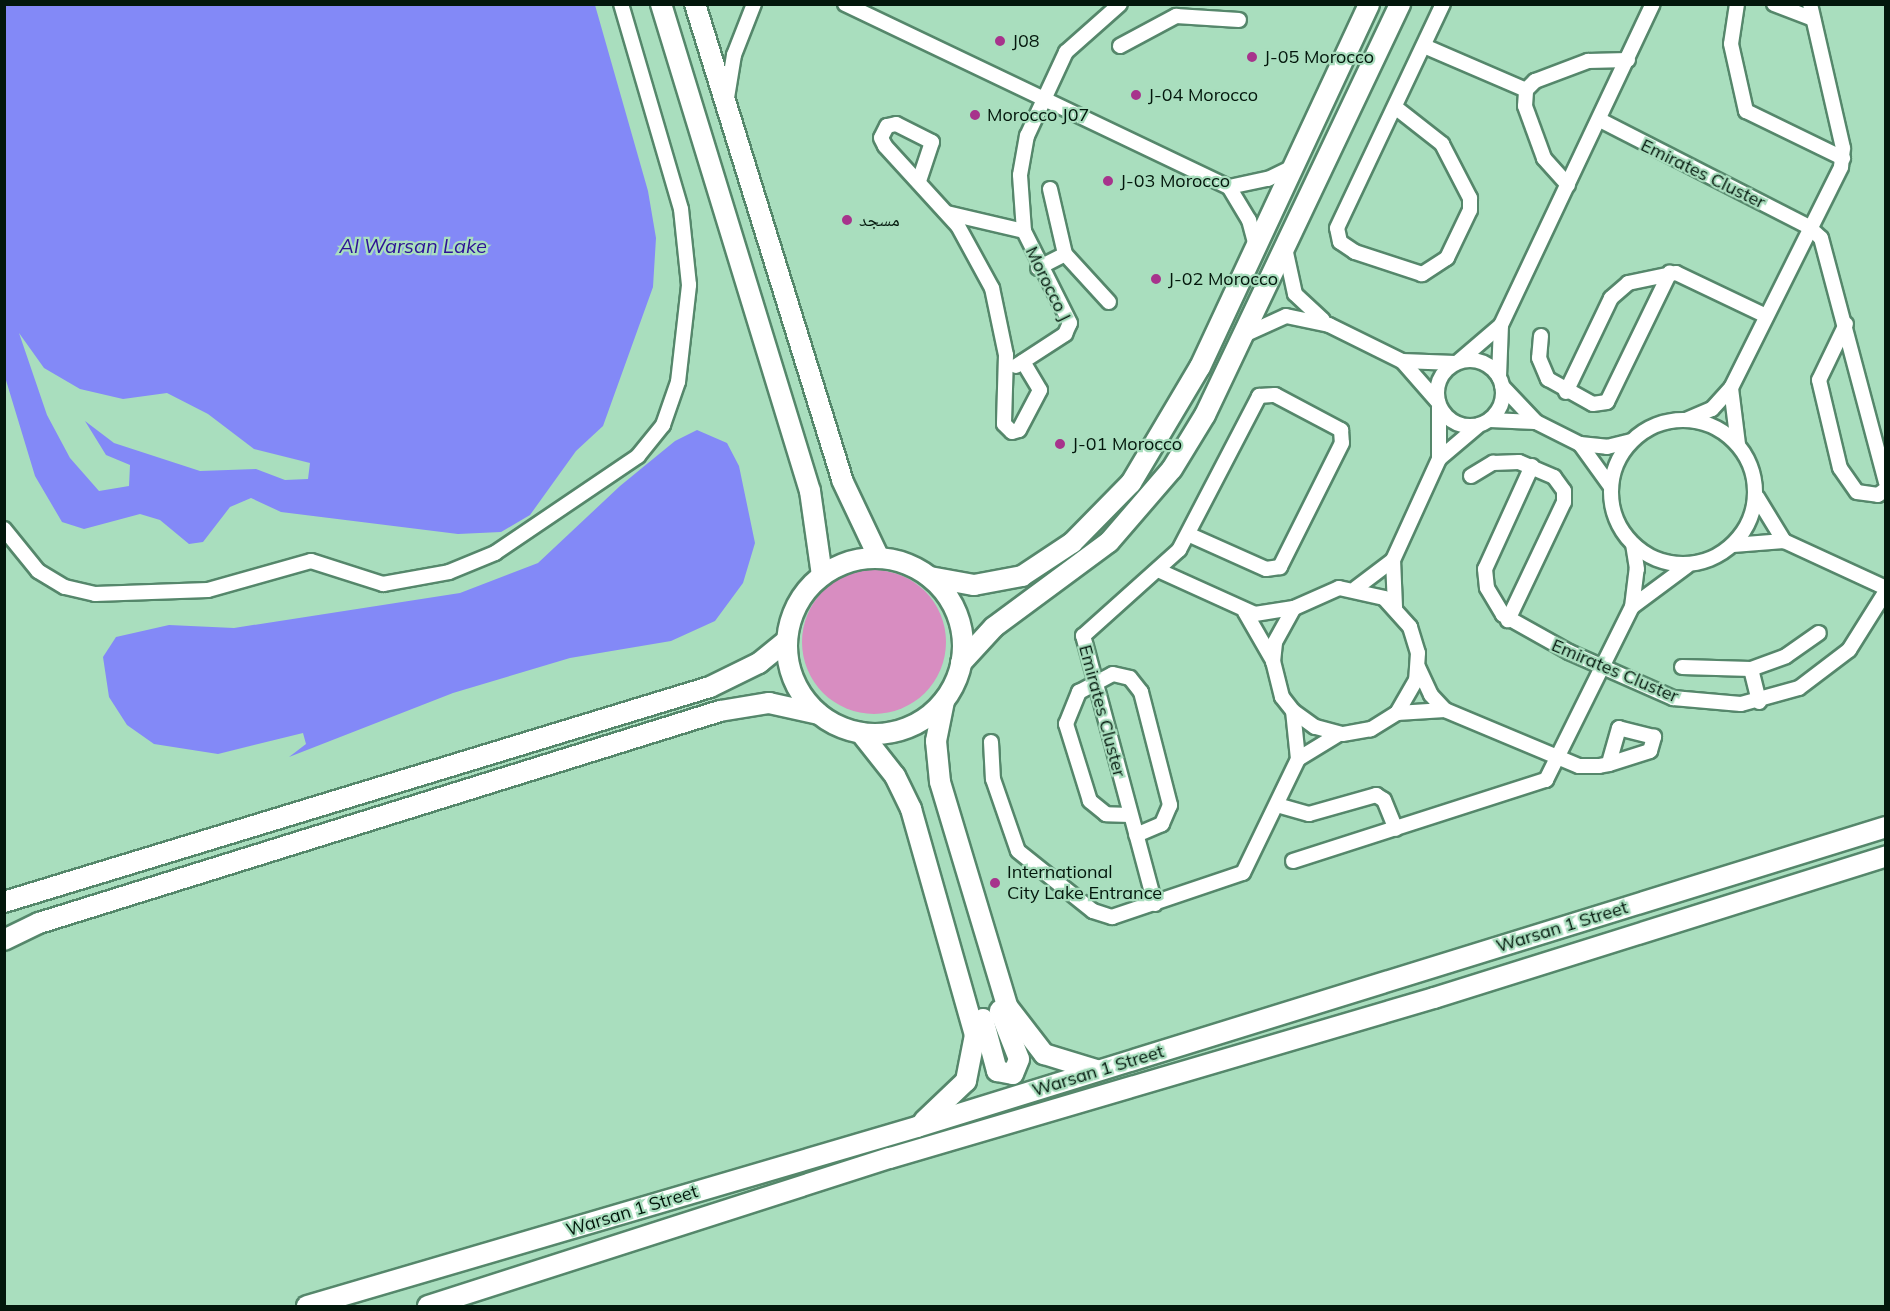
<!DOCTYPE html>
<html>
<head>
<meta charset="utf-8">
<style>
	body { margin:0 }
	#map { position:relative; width:1890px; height:1311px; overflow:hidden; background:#a9debe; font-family:Mulish,"Noto Naskh Arabic",sans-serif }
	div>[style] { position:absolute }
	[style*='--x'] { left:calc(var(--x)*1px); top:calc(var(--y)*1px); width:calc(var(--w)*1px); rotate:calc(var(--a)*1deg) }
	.green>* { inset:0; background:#d88dc1 }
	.round { border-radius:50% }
	.water>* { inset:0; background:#8389f7 }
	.roads { filter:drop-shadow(2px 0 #55876b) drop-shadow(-2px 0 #55876b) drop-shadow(0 2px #55876b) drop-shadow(0 -2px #55876b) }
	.street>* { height:14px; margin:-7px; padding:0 7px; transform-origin:7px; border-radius:7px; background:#fff }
	.street>.ring { margin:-7px; padding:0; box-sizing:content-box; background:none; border:14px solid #fff; border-radius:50% }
	.secondary>* { height:20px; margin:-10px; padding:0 10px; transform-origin:10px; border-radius:10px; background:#fff }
	.secondary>.ring { margin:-10px; padding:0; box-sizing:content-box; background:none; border:20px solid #fff; border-radius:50% }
	.dots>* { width:16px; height:16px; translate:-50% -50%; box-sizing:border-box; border:3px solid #a9debe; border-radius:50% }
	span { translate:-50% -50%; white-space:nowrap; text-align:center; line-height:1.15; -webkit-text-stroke:4.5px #a9debe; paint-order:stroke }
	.poi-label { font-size:18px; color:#03170c }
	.left { translate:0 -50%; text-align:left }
	.street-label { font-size:18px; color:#03170c }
	.water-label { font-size:20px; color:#2d1195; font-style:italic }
	.frame { position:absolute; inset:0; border:6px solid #03170c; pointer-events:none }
</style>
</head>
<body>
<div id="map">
	<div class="green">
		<i class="round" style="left:802px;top:570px;width:144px;height:144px"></i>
	</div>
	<div class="water">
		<i style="clip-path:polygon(evenodd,4px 5px,595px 5px,648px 191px,656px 238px,653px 287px,603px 426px,576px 451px,530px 515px,501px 532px,458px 534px,281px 512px,251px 498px,230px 507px,203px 542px,189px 544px,160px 520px,140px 514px,84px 529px,62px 522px,35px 476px,5px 377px,4px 5px,19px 333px,44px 368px,80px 389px,123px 399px,167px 393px,208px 414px,254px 449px,310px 463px,308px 479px,285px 480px,256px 469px,200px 471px,114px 443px,85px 421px,106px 455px,130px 465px,129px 486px,99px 491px,70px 458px,47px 415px,19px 333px)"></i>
		<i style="clip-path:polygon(697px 430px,727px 443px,739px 466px,755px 543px,743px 583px,715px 621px,671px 641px,570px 658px,453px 693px,289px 757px,306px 744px,303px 733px,218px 754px,154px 744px,127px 725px,109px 697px,103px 657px,116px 637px,169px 625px,234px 628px,460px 593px,538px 563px,620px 486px,675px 441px)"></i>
	</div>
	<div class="roads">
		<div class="street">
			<i style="--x:845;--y:4;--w:425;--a:25.5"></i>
			<i style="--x:1229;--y:187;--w:39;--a:59"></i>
			<i style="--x:1249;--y:220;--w:27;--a:75"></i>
			<i style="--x:1737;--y:4;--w:40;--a:98.5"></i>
			<i style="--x:1731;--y:44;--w:69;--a:77.4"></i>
			<i style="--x:1746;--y:111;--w:108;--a:25.9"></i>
			<i style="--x:1774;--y:4;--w:42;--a:21"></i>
			<i style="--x:1120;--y:46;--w:64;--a:-28.2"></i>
			<i style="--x:1176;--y:16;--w:63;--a:3.6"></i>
			<i style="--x:1424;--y:46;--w:111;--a:23.3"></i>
			<i style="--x:727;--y:98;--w:44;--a:-80.8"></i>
			<i style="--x:734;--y:55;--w:55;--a:-68.6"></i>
			<i style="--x:1395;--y:107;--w:60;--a:38.2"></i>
			<i style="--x:1442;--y:144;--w:61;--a:62.6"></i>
			<i style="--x:1470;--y:198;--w:12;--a:90"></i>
			<i style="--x:1470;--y:210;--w:53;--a:115.6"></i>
			<i style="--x:1447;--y:258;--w:30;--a:147"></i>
			<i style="--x:1422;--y:274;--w:71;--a:-161.8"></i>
			<i style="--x:1355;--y:252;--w:18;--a:-146"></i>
			<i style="--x:1340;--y:242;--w:14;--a:-102"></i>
			<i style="--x:1337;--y:228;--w:248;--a:-64.7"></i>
			<i style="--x:1600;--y:120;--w:235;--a:27.1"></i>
			<i style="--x:1809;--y:227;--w:16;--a:43"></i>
			<i style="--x:1821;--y:238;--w:253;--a:75.1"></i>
			<i style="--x:919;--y:181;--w:41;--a:-71.6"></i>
			<i style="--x:932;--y:142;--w:40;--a:-153.4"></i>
			<i style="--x:896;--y:124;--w:9;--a:167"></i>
			<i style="--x:887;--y:126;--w:13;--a:117"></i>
			<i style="--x:881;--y:138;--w:9;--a:63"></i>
			<i style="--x:885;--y:146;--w:108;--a:47.6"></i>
			<i style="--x:958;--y:226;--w:71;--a:61.3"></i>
			<i style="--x:992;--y:288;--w:68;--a:78.2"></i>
			<i style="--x:1006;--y:355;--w:69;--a:91.7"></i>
			<i style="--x:1004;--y:424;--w:11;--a:45"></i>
			<i style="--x:1012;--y:432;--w:7;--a:-16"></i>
			<i style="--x:1019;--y:430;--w:45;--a:-62.3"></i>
			<i style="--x:1040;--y:390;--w:33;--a:-121"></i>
			<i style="--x:1568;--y:185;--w:36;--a:-132"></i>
			<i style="--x:1544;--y:158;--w:55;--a:-110.1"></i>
			<i style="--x:1525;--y:106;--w:16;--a:-86"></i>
			<i style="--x:1526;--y:90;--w:13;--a:-45"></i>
			<i style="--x:1535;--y:81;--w:57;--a:-20.7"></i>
			<i style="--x:1588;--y:61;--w:40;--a:-1.4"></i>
			<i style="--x:1229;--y:187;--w:40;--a:-12"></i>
			<i style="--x:1268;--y:179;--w:28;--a:-26"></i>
			<i style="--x:1050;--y:189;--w:67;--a:77"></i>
			<i style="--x:1065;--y:254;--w:65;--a:47.5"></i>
			<i style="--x:947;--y:213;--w:79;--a:13.2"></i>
			<i style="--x:1285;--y:248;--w:47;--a:77.7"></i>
			<i style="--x:1295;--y:294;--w:38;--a:43"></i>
			<i style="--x:1038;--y:268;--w:30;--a:-27"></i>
			<i style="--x:1846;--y:324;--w:62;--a:115.7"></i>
			<i style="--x:1819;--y:380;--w:90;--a:76.6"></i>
			<i style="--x:1840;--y:468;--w:29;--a:55"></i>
			<i style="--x:1857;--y:492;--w:21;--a:8"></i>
			<i style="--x:1878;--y:495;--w:10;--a:-37"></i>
			<i style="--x:1242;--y:336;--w:48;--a:-24.4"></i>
			<i style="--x:1286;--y:316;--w:44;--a:11.8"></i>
			<i style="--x:1329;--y:325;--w:81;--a:26.3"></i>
			<i style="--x:1402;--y:361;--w:55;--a:48.7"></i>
			<i style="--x:1541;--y:336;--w:22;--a:95"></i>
			<i style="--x:1539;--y:358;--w:23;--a:67"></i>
			<i style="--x:1548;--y:379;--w:51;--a:29.1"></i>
			<i style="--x:1593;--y:404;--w:14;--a:-8"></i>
			<i style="--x:1607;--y:402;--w:144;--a:-64.1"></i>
			<i class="ring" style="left:1437px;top:360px;width:52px;height:52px"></i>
			<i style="--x:1402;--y:361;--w:53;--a:2.2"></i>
			<i style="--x:1459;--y:361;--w:55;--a:-40.6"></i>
			<i style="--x:1501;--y:325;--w:355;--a:-64.7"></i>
			<i style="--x:1016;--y:366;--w:59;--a:-33.1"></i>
			<i style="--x:1065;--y:334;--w:12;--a:-66"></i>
			<i style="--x:1070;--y:323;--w:103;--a:-116.6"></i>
			<i style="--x:1024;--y:231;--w:56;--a:-94.1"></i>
			<i style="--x:1020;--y:175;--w:40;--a:-80"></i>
			<i style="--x:1027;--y:136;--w:93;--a:-65.1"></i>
			<i style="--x:1066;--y:52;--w:72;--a:-41.6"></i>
			<i style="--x:1499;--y:377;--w:52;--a:-87.8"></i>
			<i style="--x:1502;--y:386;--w:50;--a:46.6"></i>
			<i style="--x:1536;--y:422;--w:49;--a:26.6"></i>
			<i style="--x:1580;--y:444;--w:27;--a:6"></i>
			<i style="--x:1607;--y:447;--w:25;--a:-14"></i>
			<i style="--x:1731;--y:388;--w:56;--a:82.9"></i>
			<i style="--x:1566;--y:392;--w:104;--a:-64.4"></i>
			<i style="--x:1611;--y:298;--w:23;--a:-41"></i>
			<i style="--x:1628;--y:283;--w:49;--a:-11.8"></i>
			<i style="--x:1676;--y:273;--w:100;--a:25.5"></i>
			<i style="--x:1439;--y:407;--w:52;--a:90"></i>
			<i class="ring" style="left:1611px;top:420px;width:130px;height:130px"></i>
			<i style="--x:1490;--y:420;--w:45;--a:2.5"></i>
			<i style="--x:1686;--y:420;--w:28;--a:-23"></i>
			<i style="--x:1712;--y:409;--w:28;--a:-48"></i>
			<i style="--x:1731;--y:388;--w:247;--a:-63.5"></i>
			<i style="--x:1841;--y:167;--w:19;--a:-84"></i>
			<i style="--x:1843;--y:148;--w:148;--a:-102.9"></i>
			<i style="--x:1580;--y:444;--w:53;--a:54.2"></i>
			<i style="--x:1532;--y:466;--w:113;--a:114.5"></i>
			<i style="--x:1485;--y:569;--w:19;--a:84"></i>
			<i style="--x:1487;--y:588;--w:31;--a:59"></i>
			<i style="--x:1503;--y:615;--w:76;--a:29.3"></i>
			<i style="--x:1569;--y:652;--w:114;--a:23.9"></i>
			<i style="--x:1673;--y:698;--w:68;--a:5"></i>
			<i style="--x:1741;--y:704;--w:60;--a:-15.4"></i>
			<i style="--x:1799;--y:688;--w:63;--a:-37.2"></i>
			<i style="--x:1849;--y:650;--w:70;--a:-57.9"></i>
			<i style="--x:1471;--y:476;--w:26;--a:-31"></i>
			<i style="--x:1493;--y:463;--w:26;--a:-2"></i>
			<i style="--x:1519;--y:462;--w:38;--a:23"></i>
			<i style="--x:1554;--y:477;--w:17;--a:54"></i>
			<i style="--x:1564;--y:491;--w:11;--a:90"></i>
			<i style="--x:1564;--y:502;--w:131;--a:115.4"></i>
			<i style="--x:1757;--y:497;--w:52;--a:58.5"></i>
			<i style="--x:4;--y:529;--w:54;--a:51"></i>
			<i style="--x:38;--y:571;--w:31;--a:31"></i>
			<i style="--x:65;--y:587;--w:31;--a:13"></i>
			<i style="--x:95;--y:594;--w:113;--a:-2"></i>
			<i style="--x:208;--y:590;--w:107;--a:-15.7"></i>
			<i style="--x:311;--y:561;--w:76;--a:17.7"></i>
			<i style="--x:383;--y:584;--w:67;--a:-10.3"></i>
			<i style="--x:449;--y:572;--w:50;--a:-22.4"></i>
			<i style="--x:495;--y:553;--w:173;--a:-34.1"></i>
			<i style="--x:638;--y:456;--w:40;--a:-51"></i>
			<i style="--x:663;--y:425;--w:46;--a:-70.8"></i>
			<i style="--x:678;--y:382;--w:98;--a:-83.5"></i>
			<i style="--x:689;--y:285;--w:76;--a:-96"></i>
			<i style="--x:681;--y:209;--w:214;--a:-106.3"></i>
			<i style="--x:1733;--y:545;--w:51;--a:-4.5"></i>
			<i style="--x:1784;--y:541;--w:112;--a:24.7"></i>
			<i style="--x:1160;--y:571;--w:104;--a:24.4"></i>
			<i style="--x:1255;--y:614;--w:39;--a:-9"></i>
			<i style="--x:1294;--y:608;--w:49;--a:-24"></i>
			<i style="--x:1339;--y:588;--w:46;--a:12.5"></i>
			<i style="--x:1384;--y:598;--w:39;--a:48"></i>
			<i style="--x:1410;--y:627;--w:27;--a:73"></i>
			<i style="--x:1418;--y:653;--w:27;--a:94"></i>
			<i style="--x:1416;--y:680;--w:38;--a:120"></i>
			<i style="--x:1397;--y:713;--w:31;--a:148"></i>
			<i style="--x:1371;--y:729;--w:29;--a:170"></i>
			<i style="--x:1342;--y:734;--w:28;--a:-165"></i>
			<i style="--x:1315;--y:727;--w:27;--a:-144"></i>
			<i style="--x:1293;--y:711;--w:18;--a:-128"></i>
			<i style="--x:1282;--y:697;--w:36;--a:-104"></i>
			<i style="--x:1273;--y:662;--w:20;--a:-84"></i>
			<i style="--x:1275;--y:642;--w:39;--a:-61"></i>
			<i style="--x:1356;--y:588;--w:46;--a:-37.1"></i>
			<i style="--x:1633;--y:606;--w:67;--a:-36.5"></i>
			<i style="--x:1395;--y:607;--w:47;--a:-92.4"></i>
			<i style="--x:1393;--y:560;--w:111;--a:-65.5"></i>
			<i style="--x:1439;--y:459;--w:52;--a:-40.4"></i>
			<i style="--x:1245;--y:612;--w:54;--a:60.1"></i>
			<i style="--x:1418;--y:667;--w:31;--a:65"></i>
			<i style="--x:1431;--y:695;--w:21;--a:47"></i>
			<i style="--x:1682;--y:667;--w:69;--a:1.7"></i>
			<i style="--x:1751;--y:669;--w:37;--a:-20"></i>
			<i style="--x:1786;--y:656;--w:40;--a:-34.9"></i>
			<i style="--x:1751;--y:669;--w:34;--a:76"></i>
			<i style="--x:1397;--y:713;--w:48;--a:-3.6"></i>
			<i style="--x:1445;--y:710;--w:145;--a:22.7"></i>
			<i style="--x:1579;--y:766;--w:20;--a:0"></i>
			<i style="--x:1599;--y:766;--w:10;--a:-11"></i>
			<i style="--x:1609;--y:764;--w:43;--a:-17.6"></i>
			<i style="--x:1650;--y:751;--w:15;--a:-74"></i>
			<i style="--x:1654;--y:737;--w:36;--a:-166"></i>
			<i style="--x:1619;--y:728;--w:37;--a:106"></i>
			<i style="--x:991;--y:742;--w:37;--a:87"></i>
			<i style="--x:993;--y:779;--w:76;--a:70.9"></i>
			<i style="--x:1018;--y:851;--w:96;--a:38.7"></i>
			<i style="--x:1093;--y:911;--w:20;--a:18"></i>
			<i style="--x:1112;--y:917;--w:138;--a:-18.6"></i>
			<i style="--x:1243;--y:873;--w:127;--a:-64.2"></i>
			<i style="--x:1298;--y:759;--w:48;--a:-95.9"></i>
			<i style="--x:1298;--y:759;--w:48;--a:-31.4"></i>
			<i style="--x:1277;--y:805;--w:33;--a:16"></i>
			<i style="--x:1309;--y:814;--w:70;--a:-15.8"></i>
			<i style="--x:1376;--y:795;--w:9;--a:32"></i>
			<i style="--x:1384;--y:800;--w:31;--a:68"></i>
			<i style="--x:1130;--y:815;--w:24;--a:-178"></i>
			<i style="--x:1106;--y:814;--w:21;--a:-141"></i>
			<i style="--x:1090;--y:801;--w:81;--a:-107.3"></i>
			<i style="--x:1066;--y:724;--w:35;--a:-68"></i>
			<i style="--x:1079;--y:692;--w:38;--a:-28"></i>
			<i style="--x:1113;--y:674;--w:17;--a:13"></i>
			<i style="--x:1130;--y:678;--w:18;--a:52"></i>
			<i style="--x:1141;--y:692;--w:117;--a:75.6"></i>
			<i style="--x:1170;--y:805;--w:21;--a:113"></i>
			<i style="--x:1162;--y:824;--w:28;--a:157"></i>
			<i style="--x:1293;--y:861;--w:266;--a:-17.8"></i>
			<i style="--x:1546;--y:780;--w:193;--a:-63.6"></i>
			<i style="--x:1632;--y:607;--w:38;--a:-83"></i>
			<i style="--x:1637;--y:569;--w:25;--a:-99"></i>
			<i style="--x:1155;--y:904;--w:278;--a:-105"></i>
			<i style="--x:1083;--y:636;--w:129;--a:-41.9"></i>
			<i style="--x:1179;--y:550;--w:174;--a:-62.5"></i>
			<i style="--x:1259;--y:396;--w:16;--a:-4"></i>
			<i style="--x:1275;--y:395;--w:75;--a:27.9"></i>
			<i style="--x:1341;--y:430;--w:13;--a:86"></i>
			<i style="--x:1342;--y:443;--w:139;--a:116.6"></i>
			<i style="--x:1280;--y:567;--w:14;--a:172"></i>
			<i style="--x:1266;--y:569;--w:83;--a:-155.9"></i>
		</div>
		<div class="secondary">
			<i style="--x:661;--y:4;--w:509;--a:72.99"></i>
			<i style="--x:810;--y:491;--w:85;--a:81.9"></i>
			<i style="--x:695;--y:4;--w:498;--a:72.8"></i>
			<i style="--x:842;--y:480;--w:86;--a:64.6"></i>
			<i class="ring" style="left:787px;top:558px;width:156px;height:156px"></i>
			<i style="--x:930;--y:577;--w:45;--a:10.3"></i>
			<i style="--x:974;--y:585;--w:49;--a:-10.6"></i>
			<i style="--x:1022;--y:576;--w:60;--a:-33.4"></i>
			<i style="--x:1072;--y:543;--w:84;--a:-45.5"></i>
			<i style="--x:1131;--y:483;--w:135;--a:-59.3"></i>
			<i style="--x:1200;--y:367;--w:400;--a:-65"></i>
			<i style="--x:961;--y:663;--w:49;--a:-47.5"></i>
			<i style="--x:994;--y:627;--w:143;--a:-36.5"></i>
			<i style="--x:1109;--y:542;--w:96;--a:-49.2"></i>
			<i style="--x:1172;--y:469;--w:63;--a:-58.6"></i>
			<i style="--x:1205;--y:415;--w:455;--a:-64.6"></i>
			<i style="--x:944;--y:701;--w:41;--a:101.3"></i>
			<i style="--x:936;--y:741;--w:41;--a:84.4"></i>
			<i style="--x:940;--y:782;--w:234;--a:73.3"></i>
			<i style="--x:1007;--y:1006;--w:61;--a:52.4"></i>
			<i style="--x:1044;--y:1054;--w:54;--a:17.1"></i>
			<i style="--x:861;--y:733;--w:55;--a:51.7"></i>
			<i style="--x:895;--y:776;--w:37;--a:64"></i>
			<i style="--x:911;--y:809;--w:235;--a:74.2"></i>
			<i style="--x:975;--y:1035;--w:47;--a:101.1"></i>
			<i style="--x:966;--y:1081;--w:58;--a:136.4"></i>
			<i style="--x:4;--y:902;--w:738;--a:-16.94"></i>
			<i style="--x:710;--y:687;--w:55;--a:-26.1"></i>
			<i style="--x:759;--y:663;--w:36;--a:-39"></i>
			<i style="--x:4;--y:940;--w:39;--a:-26"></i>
			<i style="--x:39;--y:923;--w:713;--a:-17.29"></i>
			<i style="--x:720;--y:711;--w:50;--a:-9.3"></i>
			<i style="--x:769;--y:703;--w:51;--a:12.4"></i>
			<i style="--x:983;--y:1019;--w:54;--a:74.9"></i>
			<i style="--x:997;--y:1071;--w:16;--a:11"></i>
			<i style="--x:1013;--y:1074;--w:16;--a:-68"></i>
			<i style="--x:1019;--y:1059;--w:52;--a:-111.6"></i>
			<i style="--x:307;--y:1306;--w:636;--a:-16.35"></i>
			<i style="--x:917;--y:1127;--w:1014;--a:-17.2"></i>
			<i style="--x:428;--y:1306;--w:485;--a:-17.8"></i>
			<i style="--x:890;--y:1158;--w:567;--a:-16.39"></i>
			<i style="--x:1434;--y:998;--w:474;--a:-17.4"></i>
		</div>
	</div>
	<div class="dots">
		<i style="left:1000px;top:41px;background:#a7338c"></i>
		<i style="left:1252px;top:57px;background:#a7338c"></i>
		<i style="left:1136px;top:95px;background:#a7338c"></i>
		<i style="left:975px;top:115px;background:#a7338c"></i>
		<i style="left:1108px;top:181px;background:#a7338c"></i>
		<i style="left:847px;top:220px;background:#a7338c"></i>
		<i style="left:1156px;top:279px;background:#a7338c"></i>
		<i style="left:1060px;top:444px;background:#a7338c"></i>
		<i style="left:995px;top:883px;background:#a7338c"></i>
	</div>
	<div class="poi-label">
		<span class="left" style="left:1012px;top:41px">J08</span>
		<span class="left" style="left:1264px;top:57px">J-05 Morocco</span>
		<span class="left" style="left:1148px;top:95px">J-04 Morocco</span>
		<span class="left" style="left:987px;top:115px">Morocco J07</span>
		<span class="left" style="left:1120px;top:181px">J-03 Morocco</span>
		<span class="left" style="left:859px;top:220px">مسجد</span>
		<span class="left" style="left:1168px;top:279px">J-02 Morocco</span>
		<span class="left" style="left:1072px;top:444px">J-01 Morocco</span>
		<span class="left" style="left:1007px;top:883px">International<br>City Lake Entrance</span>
	</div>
	<div class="street-label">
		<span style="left:1703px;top:174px;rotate:26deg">Emirates Cluster</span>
		<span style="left:1048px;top:284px;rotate:64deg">Morocco J</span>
		<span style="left:1615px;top:671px;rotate:23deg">Emirates Cluster</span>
		<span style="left:1102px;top:711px;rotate:75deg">Emirates Cluster</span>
		<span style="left:1562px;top:927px;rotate:-17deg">Warsan 1 Street</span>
		<span style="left:1098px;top:1071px;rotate:-17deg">Warsan 1 Street</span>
		<span style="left:632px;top:1211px;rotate:-17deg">Warsan 1 Street</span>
	</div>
	<div class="water-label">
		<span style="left:413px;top:245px">Al Warsan Lake</span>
	</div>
	<div class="frame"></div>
</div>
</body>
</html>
